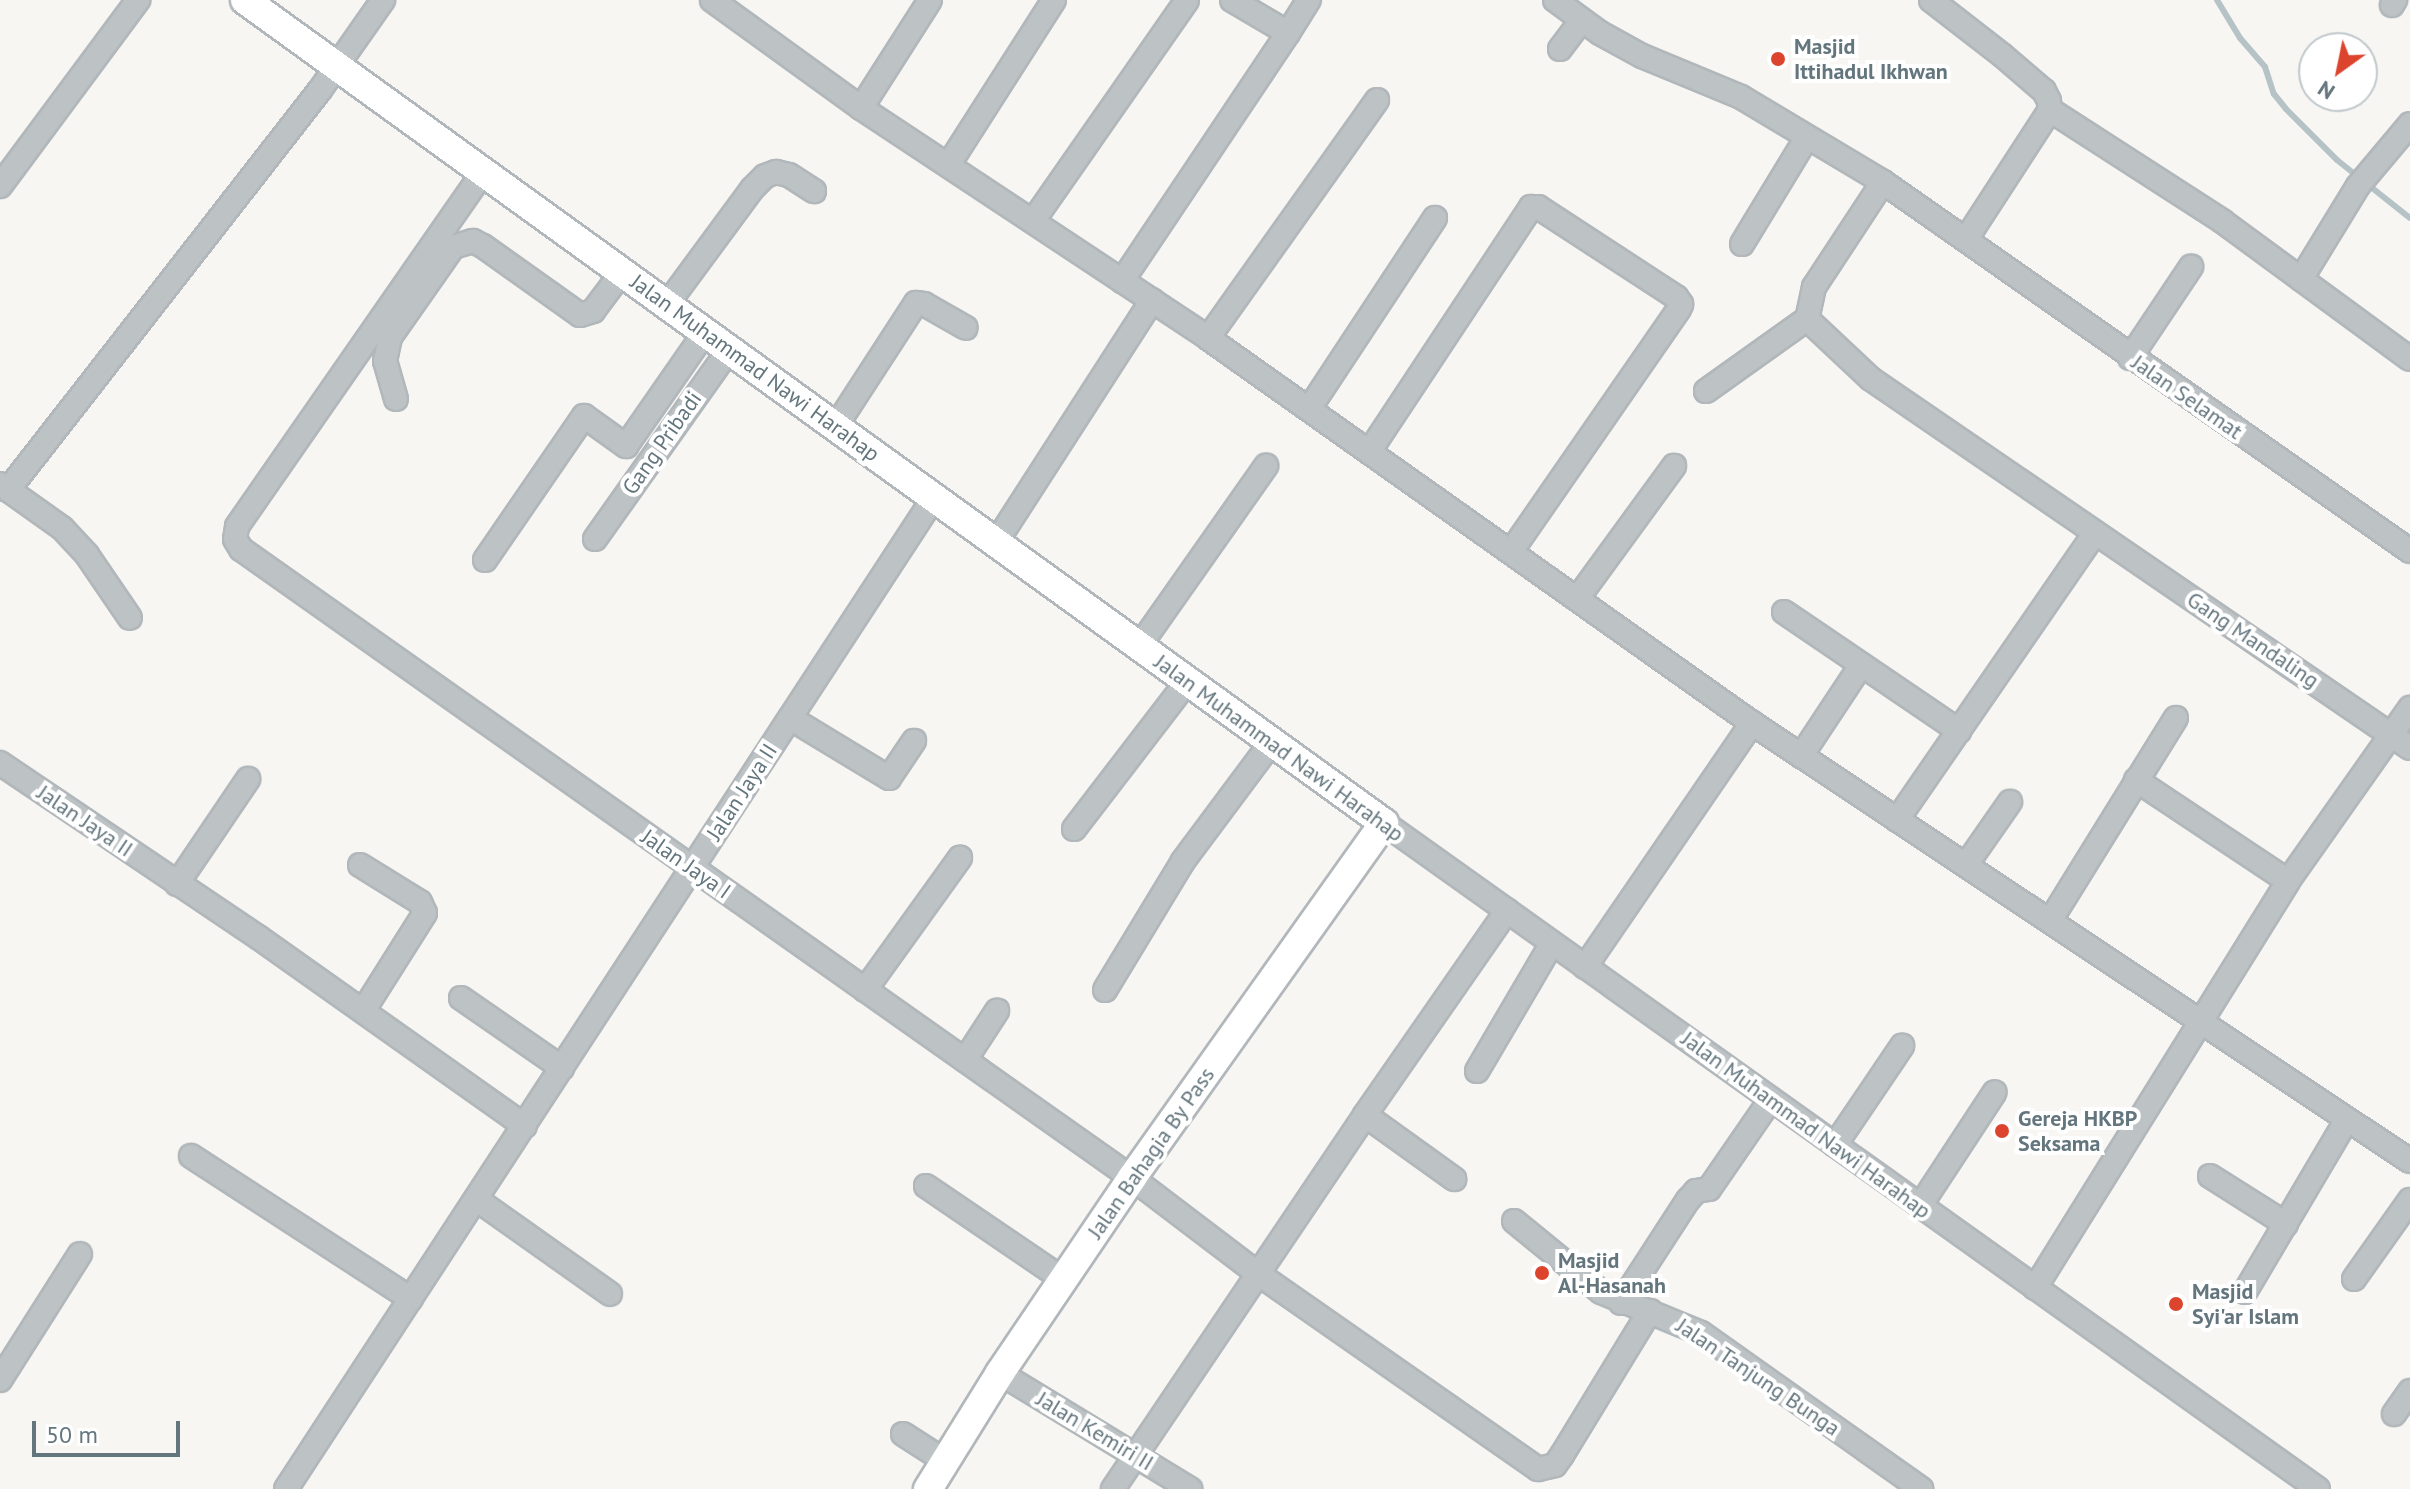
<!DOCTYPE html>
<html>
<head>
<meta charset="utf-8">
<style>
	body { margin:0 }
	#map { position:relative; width:2410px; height:1489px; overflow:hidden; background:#f7f6f3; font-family:"PT Sans",sans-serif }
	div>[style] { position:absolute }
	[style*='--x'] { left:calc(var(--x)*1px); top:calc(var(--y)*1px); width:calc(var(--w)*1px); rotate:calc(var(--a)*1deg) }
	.stream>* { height:6px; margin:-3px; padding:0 3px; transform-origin:3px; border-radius:3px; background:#b5c3c6 }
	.roads { filter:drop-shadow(2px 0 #b1b7ba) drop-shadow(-2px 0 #b1b7ba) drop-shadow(0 2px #b1b7ba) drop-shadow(0 -2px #b1b7ba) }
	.minor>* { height:22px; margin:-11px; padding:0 11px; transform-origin:11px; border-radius:11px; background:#bdc3c5 }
	.major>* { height:28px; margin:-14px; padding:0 14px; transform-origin:14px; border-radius:14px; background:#fff }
	.dots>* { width:22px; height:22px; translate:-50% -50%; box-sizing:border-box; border:4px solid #fff; border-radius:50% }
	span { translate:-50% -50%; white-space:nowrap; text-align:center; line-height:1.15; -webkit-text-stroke:8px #fff; paint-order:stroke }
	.poi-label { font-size:22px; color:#63757d; font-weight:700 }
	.left { translate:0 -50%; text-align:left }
	.street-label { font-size:22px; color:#63757d }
	.north { position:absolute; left:2298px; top:32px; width:80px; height:80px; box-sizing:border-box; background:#fff; border:2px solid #c1c8cb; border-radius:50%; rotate:213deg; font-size:22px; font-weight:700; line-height:32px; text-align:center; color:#63757d }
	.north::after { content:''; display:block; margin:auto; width:28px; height:36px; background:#dd442d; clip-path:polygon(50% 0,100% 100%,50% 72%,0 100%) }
	.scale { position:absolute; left:32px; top:1421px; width:148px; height:36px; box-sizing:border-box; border:4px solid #63757d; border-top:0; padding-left:10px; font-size:24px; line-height:28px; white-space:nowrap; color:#63757d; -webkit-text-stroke:6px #fff; paint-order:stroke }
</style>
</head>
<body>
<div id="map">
	<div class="stream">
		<i style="--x:2217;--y:0;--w:44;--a:58.8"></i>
		<i style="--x:2240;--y:38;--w:38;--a:49"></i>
		<i style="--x:2265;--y:67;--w:28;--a:72"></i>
		<i style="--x:2274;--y:94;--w:19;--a:51"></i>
		<i style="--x:2286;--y:109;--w:72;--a:45"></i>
		<i style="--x:2337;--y:160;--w:93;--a:38.5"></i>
	</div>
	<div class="roads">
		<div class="minor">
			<i style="--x:712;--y:0;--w:184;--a:35.9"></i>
			<i style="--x:861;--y:108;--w:416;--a:33.5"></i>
			<i style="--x:1208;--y:338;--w:666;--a:35.29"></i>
			<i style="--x:1752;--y:723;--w:790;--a:33.65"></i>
			<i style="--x:1555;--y:0;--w:56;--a:36.3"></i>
			<i style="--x:1600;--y:33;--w:48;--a:28.7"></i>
			<i style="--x:1642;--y:56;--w:107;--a:22.5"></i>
			<i style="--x:1741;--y:97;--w:165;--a:30.9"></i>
			<i style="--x:1883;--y:182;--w:643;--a:35"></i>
			<i style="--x:1931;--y:0;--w:90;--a:37.8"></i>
			<i style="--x:2002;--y:55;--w:55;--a:40.6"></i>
			<i style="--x:2044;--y:91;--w:11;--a:63"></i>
			<i style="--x:2049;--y:101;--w:9;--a:84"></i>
			<i style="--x:2050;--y:110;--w:153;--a:123"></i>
			<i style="--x:2392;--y:5;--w:6;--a:-59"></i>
			<i style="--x:1288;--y:33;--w:39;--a:-58"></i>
			<i style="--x:1560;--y:49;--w:36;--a:-53"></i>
			<i style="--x:861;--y:108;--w:128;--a:-57.4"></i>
			<i style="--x:2050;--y:110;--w:205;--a:32.8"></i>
			<i style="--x:2222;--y:221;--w:233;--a:36.3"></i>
			<i style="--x:949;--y:164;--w:195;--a:-57.4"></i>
			<i style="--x:484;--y:171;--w:433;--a:124.8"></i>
			<i style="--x:237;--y:527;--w:12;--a:99"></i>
			<i style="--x:235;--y:539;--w:12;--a:59"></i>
			<i style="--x:241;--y:549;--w:1091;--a:35.22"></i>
			<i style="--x:1132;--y:1178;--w:157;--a:37.2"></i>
			<i style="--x:1257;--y:1273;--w:343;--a:34.9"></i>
			<i style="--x:1538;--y:1469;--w:17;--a:-13"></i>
			<i style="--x:1555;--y:1465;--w:12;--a:-55"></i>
			<i style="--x:1562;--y:1455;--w:169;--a:-58.6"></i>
			<i style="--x:1883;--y:182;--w:126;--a:123.3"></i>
			<i style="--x:1814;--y:287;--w:33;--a:102"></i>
			<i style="--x:1807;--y:319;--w:88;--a:43.2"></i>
			<i style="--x:1871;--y:379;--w:653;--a:34.4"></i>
			<i style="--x:0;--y:186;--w:232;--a:-53.4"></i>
			<i style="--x:1033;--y:221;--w:269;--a:-55.1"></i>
			<i style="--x:1742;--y:244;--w:125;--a:-58.7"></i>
			<i style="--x:2301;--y:279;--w:109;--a:-58.5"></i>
			<i style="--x:2358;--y:186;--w:81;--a:-50"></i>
			<i style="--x:1122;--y:281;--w:298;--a:-56.2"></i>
			<i style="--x:1288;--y:33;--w:65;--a:-149.5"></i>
			<i style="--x:668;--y:303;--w:142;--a:-53.6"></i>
			<i style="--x:752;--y:189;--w:18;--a:-45"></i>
			<i style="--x:765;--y:176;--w:12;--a:-20"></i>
			<i style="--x:776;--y:172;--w:13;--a:13"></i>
			<i style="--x:789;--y:175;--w:30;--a:33"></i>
			<i style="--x:1208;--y:338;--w:292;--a:-54.6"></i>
			<i style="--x:2130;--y:358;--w:110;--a:-56.2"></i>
			<i style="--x:1706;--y:391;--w:124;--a:-35.5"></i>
			<i style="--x:396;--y:399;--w:40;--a:-106"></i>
			<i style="--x:385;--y:361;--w:25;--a:-78"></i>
			<i style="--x:390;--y:337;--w:110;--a:-55"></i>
			<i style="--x:453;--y:247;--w:21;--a:-17"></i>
			<i style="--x:473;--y:241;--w:11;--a:27"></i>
			<i style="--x:483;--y:246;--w:119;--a:35.4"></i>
			<i style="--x:580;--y:315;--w:14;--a:-17"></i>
			<i style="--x:593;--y:311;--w:50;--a:-53.1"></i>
			<i style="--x:1309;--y:409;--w:229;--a:-56.6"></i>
			<i style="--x:836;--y:426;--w:147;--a:-57"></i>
			<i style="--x:916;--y:303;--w:8;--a:7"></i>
			<i style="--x:924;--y:304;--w:48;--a:29.7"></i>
			<i style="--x:1369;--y:452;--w:294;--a:-56.5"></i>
			<i style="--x:1531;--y:207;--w:7;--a:0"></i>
			<i style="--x:1538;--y:207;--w:165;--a:33.1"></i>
			<i style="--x:1676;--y:297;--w:9;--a:54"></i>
			<i style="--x:1681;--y:304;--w:5;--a:112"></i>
			<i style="--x:1679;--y:309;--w:295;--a:124.7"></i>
			<i style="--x:0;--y:484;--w:76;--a:35.4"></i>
			<i style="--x:62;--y:528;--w:37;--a:47"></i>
			<i style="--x:87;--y:555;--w:76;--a:55.7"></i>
			<i style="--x:8;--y:490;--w:507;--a:-52.05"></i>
			<i style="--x:320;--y:90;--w:110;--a:-55"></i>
			<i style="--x:595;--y:539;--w:234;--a:-54.7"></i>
			<i style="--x:995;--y:544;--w:290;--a:-57.2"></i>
			<i style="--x:485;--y:560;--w:175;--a:-55.5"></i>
			<i style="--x:584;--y:416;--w:52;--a:35.5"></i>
			<i style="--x:626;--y:446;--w:140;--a:-55.2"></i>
			<i style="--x:1577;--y:599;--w:165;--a:-53.9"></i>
			<i style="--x:1784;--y:612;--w:212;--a:34.2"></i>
			<i style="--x:1138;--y:648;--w:223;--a:-54.9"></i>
			<i style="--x:790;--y:718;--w:116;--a:31.2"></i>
			<i style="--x:889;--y:778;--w:45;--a:-56"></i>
			<i style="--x:1801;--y:756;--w:107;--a:-56.5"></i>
			<i style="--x:0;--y:763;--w:311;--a:34"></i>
			<i style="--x:258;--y:937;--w:327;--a:35.3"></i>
			<i style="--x:2136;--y:780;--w:182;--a:33.6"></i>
			<i style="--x:1897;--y:820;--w:349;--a:-55.4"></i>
			<i style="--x:1384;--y:823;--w:1147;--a:35.49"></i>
			<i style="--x:1074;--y:829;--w:185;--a:-52.5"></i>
			<i style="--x:360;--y:865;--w:70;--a:31.7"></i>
			<i style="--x:420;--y:902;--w:12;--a:66"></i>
			<i style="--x:425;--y:913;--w:116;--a:122.3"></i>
			<i style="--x:1966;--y:865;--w:77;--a:-55.1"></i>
			<i style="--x:177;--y:884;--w:127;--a:-55.9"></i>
			<i style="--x:2050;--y:921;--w:239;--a:-58.2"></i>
			<i style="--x:1585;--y:967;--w:296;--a:-55.6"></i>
			<i style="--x:865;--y:990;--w:163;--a:-54.3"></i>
			<i style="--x:1105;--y:990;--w:151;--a:-58.8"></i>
			<i style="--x:1183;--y:861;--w:147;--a:-53.3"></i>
			<i style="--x:461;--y:998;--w:123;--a:34.7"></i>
			<i style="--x:965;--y:1060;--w:59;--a:-56.9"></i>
			<i style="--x:1477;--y:1071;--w:148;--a:-59.6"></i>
			<i style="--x:1365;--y:1115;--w:110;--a:35.7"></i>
			<i style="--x:1835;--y:1145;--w:120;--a:-55.9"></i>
			<i style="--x:191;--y:1156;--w:262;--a:33"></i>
			<i style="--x:2210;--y:1176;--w:90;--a:32.3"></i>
			<i style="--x:926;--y:1186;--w:166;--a:34.2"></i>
			<i style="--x:476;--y:1199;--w:164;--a:35.3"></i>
			<i style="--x:1920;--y:1206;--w:136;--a:-56.7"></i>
			<i style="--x:1514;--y:1221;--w:112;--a:39.2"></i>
			<i style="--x:1601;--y:1292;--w:108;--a:22.3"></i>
			<i style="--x:1701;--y:1333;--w:270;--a:35.3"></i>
			<i style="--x:2354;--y:1279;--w:97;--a:-54.7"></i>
			<i style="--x:2035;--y:1288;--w:479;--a:-58.1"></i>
			<i style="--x:2288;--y:881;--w:212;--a:-54.8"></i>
			<i style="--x:2245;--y:1292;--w:199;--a:-59.4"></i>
			<i style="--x:1621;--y:1303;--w:123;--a:-57"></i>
			<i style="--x:1688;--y:1200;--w:12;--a:-48"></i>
			<i style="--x:1696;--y:1191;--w:13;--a:-9"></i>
			<i style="--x:1709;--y:1189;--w:109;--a:-55.4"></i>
			<i style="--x:1000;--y:1373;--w:223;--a:31.4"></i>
			<i style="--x:0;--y:1380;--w:149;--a:-57.6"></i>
			<i style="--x:2394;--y:1414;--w:28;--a:-55"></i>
			<i style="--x:903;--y:1434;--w:50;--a:32.7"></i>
			<i style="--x:286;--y:1489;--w:1183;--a:-56.83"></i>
			<i style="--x:1113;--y:1489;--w:451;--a:-56"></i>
			<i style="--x:1365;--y:1115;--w:249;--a:-55.2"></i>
		</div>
		<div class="major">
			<i style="--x:245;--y:0;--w:1405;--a:35.85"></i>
			<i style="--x:1384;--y:823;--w:435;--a:125.4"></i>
			<i style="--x:1132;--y:1178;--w:235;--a:124.1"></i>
			<i style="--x:1000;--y:1373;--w:137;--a:121.8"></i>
		</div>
	</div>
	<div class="dots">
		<i style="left:1778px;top:59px;background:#dd442d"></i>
		<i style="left:2002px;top:1131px;background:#dd442d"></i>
		<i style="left:1542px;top:1273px;background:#dd442d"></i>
		<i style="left:2176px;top:1304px;background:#dd442d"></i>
	</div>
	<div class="poi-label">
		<span class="left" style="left:1794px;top:59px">Masjid<br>Ittihadul Ikhwan</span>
		<span class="left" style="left:2018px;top:1131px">Gereja HKBP<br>Seksama</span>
		<span class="left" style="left:1558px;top:1273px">Masjid<br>Al-Hasanah</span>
		<span class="left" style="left:2192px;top:1304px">Masjid<br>Syi'ar Islam</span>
	</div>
	<div class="street-label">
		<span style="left:755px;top:368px;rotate:36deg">Jalan Muhammad Nawi Harahap</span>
		<span style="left:2187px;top:397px;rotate:35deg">Jalan Selamat</span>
		<span style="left:662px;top:443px;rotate:-55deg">Gang Pribadi</span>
		<span style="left:2253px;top:640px;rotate:34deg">Gang Mandaling</span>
		<span style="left:1279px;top:748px;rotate:36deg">Jalan Muhammad Nawi Harahap</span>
		<span style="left:742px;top:792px;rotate:-57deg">Jalan Jaya II</span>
		<span style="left:85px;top:821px;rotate:34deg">Jalan Jaya II</span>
		<span style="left:686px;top:864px;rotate:35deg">Jalan Jaya I</span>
		<span style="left:1806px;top:1125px;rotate:36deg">Jalan Muhammad Nawi Harahap</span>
		<span style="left:1151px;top:1153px;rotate:-55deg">Jalan Bahagia By Pass</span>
		<span style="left:1758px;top:1377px;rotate:34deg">Jalan Tanjung Bunga</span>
		<span style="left:1095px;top:1431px;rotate:31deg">Jalan Kemiri II</span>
	</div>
	<div class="north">N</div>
	<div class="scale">50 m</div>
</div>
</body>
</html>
